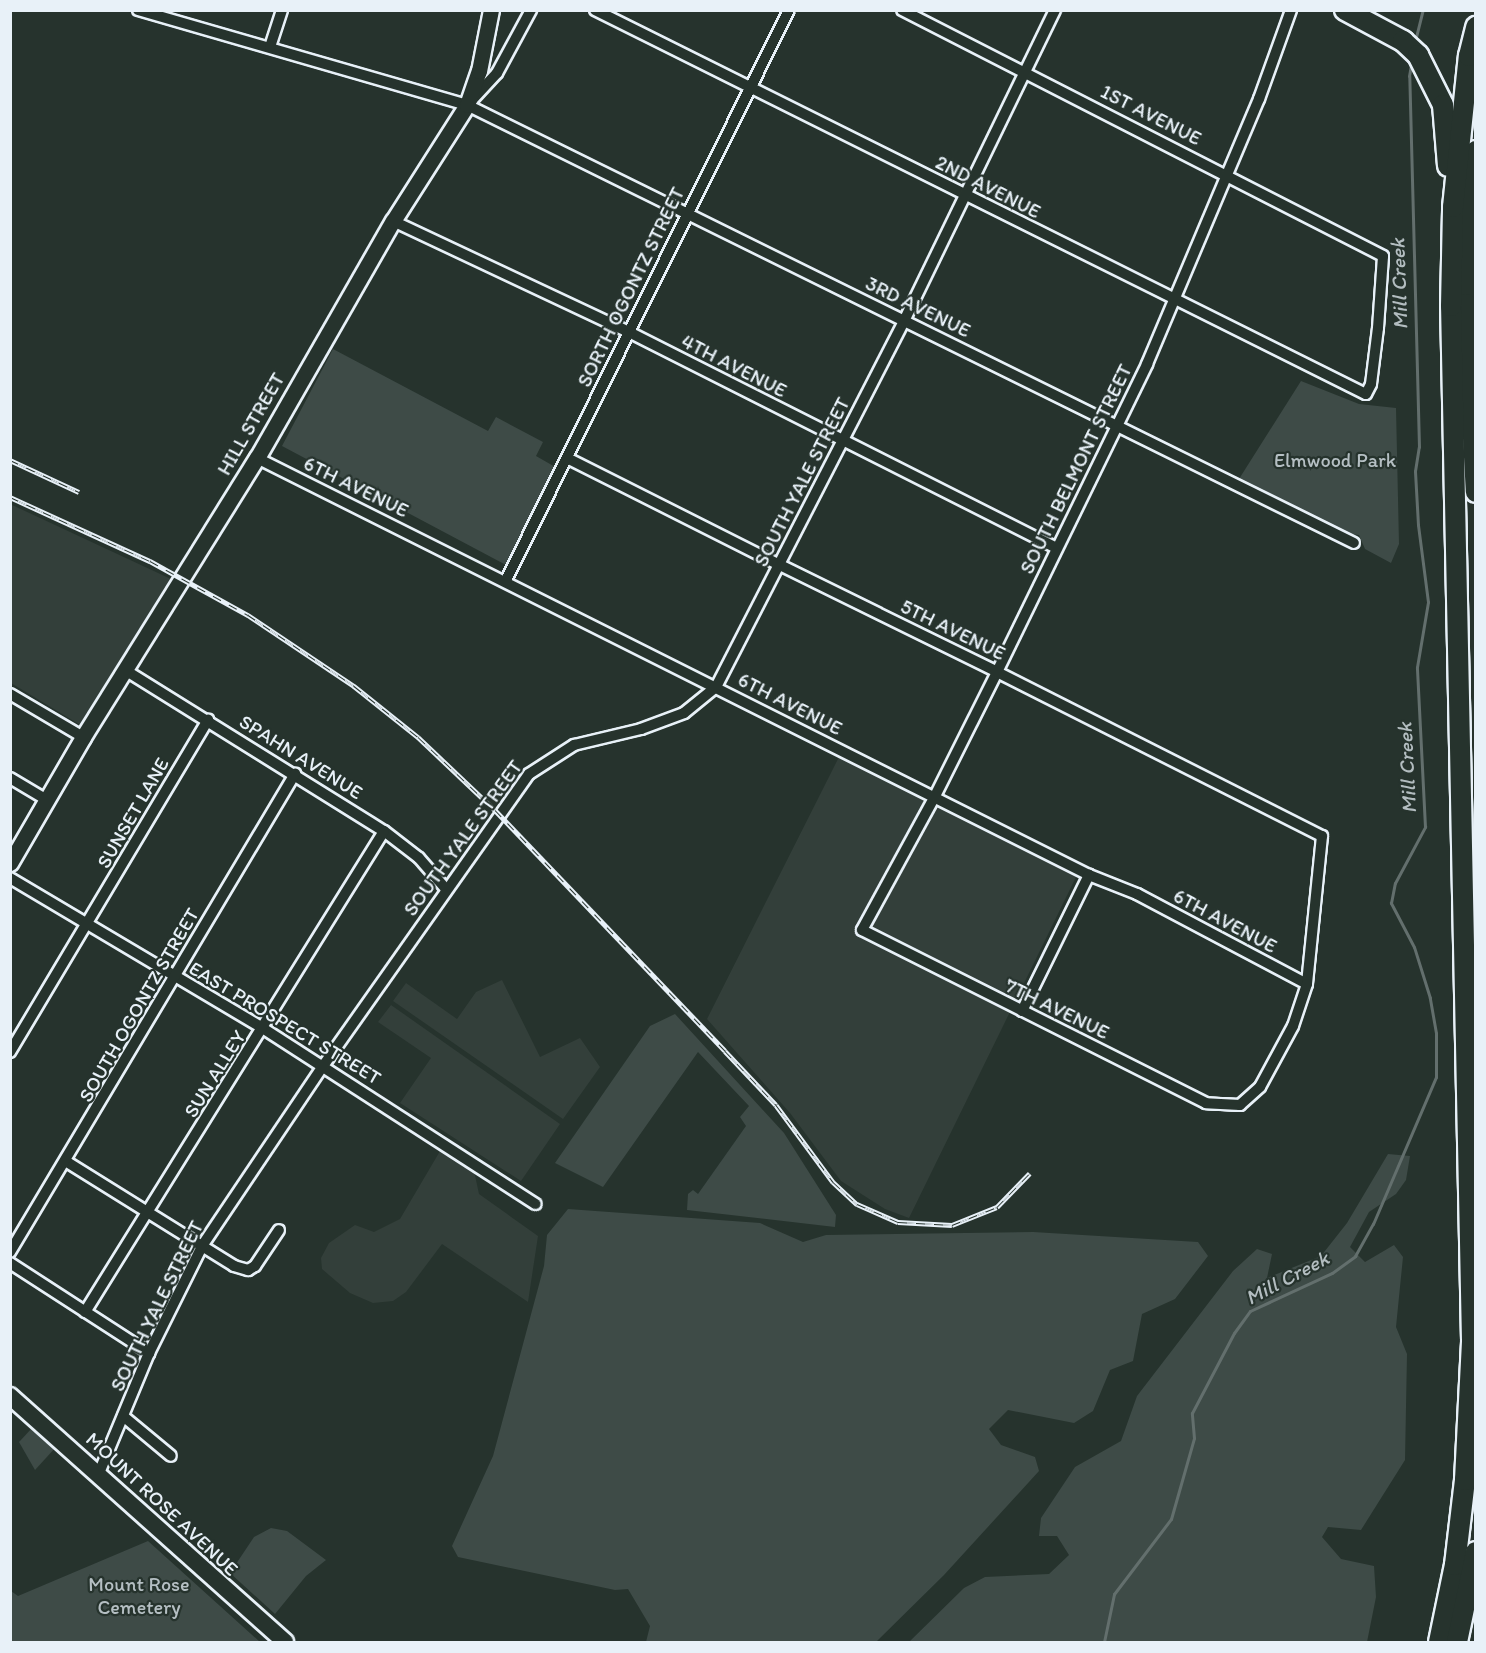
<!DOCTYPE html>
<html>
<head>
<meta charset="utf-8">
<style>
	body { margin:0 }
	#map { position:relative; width:1486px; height:1653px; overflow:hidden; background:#26332d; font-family:Itim,sans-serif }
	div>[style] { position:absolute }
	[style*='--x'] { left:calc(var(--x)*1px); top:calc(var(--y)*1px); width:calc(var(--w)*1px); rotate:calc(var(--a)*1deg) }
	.built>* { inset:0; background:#333f3a }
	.green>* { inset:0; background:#3e4b47 }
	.stream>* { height:3px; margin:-1.5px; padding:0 1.5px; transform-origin:1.5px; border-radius:1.5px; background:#636f6d }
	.roads { filter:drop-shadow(2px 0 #e8f1f8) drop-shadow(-2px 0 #e8f1f8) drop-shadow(0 2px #e8f1f8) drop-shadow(0 -2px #e8f1f8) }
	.minor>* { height:10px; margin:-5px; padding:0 5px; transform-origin:5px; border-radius:5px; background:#26332d }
	.secondary>* { height:15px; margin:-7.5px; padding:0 7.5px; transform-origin:7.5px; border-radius:7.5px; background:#26332d }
	.primary>* { height:16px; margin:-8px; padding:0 8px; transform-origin:8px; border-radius:8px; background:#26332d }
	.motorway>* { height:20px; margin:-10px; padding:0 10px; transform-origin:10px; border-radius:10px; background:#26332d }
	.rail>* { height:5px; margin-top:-2.5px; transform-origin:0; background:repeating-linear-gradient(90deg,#26332d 0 9px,#e8f1f8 0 18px); box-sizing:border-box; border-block:2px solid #e8f1f8 }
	span { translate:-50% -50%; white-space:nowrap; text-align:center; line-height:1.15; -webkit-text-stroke:4.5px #26332d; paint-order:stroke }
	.street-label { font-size:20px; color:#e8f1f8 }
	.park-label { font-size:20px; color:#b5bfc3 }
	.water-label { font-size:21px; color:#b3bdc0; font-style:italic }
	.frame { position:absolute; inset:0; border:12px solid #e8f1f8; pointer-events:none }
</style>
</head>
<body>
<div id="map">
	<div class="built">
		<i style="clip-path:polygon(10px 504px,171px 579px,82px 726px,11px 683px)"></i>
		<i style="clip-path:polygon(840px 755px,1078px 873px,909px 1218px,885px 1209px,841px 1181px,790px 1113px,707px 1019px)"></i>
		<i style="clip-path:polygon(502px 980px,540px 1057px,580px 1038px,600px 1067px,563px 1119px,393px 1001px,406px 983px,457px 1019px,476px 992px)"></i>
		<i style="clip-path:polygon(391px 1005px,560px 1124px,521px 1181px,400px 1103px,431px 1058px,378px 1022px)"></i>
		<i style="clip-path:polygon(443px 1146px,473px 1166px,479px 1194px,538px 1236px,528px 1302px,442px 1244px,406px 1292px,393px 1301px,373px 1303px,350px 1293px,322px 1269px,321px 1258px,329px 1243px,355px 1225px,374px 1232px,400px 1219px)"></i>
	</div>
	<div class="green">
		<i style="clip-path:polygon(333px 349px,488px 431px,496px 417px,543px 442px,536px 456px,557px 468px,506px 565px,282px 446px)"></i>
		<i style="clip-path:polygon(1301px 381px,1359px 404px,1396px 408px,1399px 544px,1391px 563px,1365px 549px,1359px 535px,1342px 533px,1239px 479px)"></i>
		<i style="clip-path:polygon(675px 1014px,784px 1133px,836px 1215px,835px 1227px,687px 1210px,688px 1194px,693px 1190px,698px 1194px,746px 1126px,740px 1117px,749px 1106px,698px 1052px,603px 1187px,555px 1163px,650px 1026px)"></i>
		<i style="clip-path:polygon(1388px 1154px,1410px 1156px,1406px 1180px,1396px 1194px,1369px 1212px,1350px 1247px,1365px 1262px,1394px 1245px,1403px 1257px,1396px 1327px,1407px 1354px,1405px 1460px,1361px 1530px,1328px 1527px,1322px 1537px,1341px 1559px,1374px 1566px,1376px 1597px,1367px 1642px,909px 1642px,964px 1588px,985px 1577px,1049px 1574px,1069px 1555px,1057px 1536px,1039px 1536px,1041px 1518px,1075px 1467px,1121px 1441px,1137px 1396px,1233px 1271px,1257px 1249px,1272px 1254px,1267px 1278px,1321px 1256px,1347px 1223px)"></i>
		<i style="clip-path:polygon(568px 1209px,760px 1223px,803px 1242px,826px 1235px,1033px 1232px,1198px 1242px,1208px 1256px,1175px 1299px,1142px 1314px,1133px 1361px,1110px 1370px,1093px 1411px,1074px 1423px,1008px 1410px,989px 1429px,1001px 1445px,1035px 1457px,1039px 1471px,944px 1575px,876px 1642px,646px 1642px,650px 1626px,628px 1589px,615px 1590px,458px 1557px,452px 1546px,493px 1456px,544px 1266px,547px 1235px)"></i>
		<i style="clip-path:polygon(33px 1427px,56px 1447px,35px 1470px,19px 1442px)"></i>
		<i style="clip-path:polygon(271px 1528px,287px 1531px,326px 1560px,306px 1576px,275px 1614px,230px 1573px,254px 1537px)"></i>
		<i style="clip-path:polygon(148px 1541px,260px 1642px,11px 1642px,11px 1591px,18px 1596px)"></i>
	</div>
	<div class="stream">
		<i style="--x:1415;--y:41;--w:32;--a:-76"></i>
		<i style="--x:1104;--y:1642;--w:49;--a:-78.2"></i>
		<i style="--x:1114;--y:1594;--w:94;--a:-52.8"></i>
		<i style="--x:1171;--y:1519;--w:84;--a:-74.1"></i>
		<i style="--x:1194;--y:1438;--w:25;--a:-95"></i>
		<i style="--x:1192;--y:1413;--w:90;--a:-62.3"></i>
		<i style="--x:1234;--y:1333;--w:27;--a:-54"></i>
		<i style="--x:1250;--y:1311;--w:90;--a:-24.9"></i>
		<i style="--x:1332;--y:1273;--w:29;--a:-36"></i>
		<i style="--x:1355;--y:1256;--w:37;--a:-61"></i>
		<i style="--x:1373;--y:1224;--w:160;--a:-66.8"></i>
		<i style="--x:1436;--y:1077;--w:44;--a:-90"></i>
		<i style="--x:1436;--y:1033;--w:36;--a:-100"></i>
		<i style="--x:1430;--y:998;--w:53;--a:-107.4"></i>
		<i style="--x:1414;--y:947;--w:50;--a:-117.6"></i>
		<i style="--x:1391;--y:903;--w:20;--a:-79"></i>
		<i style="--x:1395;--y:883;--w:64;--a:-61.8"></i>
		<i style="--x:1425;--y:827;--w:160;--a:-92.9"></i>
		<i style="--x:1417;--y:667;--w:66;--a:-80.4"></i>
		<i style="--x:1428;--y:602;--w:78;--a:-97.4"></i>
		<i style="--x:1418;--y:525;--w:54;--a:-93.2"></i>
		<i style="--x:1415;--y:471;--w:24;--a:-81"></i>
		<i style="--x:1419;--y:447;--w:371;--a:-91.5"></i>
		<i style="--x:1409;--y:76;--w:17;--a:-80"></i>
	</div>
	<div class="roads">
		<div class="minor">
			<i style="--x:138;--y:10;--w:342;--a:16.1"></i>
			<i style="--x:467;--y:105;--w:989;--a:26.28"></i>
			<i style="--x:595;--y:10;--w:861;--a:26.48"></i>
			<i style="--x:1366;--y:394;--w:11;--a:-63"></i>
			<i style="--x:1371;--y:384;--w:56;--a:-82.9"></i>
			<i style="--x:1378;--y:328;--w:72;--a:-86"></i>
			<i style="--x:1383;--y:256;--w:540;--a:-152.91"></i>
			<i style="--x:270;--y:47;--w:39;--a:-72"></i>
			<i style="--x:471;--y:101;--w:38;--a:-47"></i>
			<i style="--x:497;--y:73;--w:72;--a:-61.6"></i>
			<i style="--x:393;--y:221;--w:261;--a:25.2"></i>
			<i style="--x:629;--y:332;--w:479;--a:26.8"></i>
			<i style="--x:257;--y:458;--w:931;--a:26.62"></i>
			<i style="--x:1089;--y:875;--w:52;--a:21.6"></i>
			<i style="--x:1137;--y:894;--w:192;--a:27.9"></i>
			<i style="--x:567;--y:458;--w:238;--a:26.7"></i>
			<i style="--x:780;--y:565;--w:242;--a:26.2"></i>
			<i style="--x:997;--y:672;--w:364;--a:26.8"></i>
			<i style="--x:1322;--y:836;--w:149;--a:95.8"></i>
			<i style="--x:1307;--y:984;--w:44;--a:108.4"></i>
			<i style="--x:1293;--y:1026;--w:69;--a:118.4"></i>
			<i style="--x:1260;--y:1087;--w:27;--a:138"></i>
			<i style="--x:1240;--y:1105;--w:34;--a:-177"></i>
			<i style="--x:1206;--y:1103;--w:385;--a:-153.3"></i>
			<i style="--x:862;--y:930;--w:153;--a:-61.4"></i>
			<i style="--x:935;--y:796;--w:139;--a:-63.4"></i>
			<i style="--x:997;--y:672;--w:343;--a:-64"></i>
			<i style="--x:1147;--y:364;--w:288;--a:-67.1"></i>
			<i style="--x:1259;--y:99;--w:95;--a:-70.2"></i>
			<i style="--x:506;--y:580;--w:636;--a:-63.6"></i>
			<i style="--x:125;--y:670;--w:305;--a:31.9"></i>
			<i style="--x:384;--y:831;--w:44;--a:37.6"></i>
			<i style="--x:419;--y:858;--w:41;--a:48.9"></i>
			<i style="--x:10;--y:694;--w:85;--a:30.5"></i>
			<i style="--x:10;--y:778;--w:43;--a:30.7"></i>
			<i style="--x:10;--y:878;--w:295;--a:30.7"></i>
			<i style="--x:264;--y:1029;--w:323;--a:32.8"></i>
			<i style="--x:1022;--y:1011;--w:152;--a:-63.8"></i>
			<i style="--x:10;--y:1052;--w:387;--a:-59.2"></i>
			<i style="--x:67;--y:1162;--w:197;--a:31.9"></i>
			<i style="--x:234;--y:1266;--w:15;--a:16"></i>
			<i style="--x:248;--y:1270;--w:8;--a:-30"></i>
			<i style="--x:255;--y:1266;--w:43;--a:-56.3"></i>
			<i style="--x:10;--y:1252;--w:557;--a:-59.2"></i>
			<i style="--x:10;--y:1263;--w:166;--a:32.9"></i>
			<i style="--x:85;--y:1312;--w:566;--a:-58.13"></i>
			<i style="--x:123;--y:1416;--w:62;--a:39.8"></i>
			<i style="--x:99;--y:1473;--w:130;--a:-67.4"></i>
			<i style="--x:149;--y:1353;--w:119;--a:-63.6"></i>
			<i style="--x:202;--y:1246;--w:217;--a:-56.1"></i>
			<i style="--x:323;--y:1066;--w:357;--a:-54.8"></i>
			<i style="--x:529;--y:774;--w:54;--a:-32.8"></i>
			<i style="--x:574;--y:745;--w:69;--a:-13.4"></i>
			<i style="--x:641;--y:729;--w:46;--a:-20.4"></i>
			<i style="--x:684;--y:713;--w:41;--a:-39.1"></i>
			<i style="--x:716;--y:687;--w:411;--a:-62.8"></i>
			<i style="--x:904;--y:321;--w:346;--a:-64.1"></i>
		</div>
		<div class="secondary">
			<i style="--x:10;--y:863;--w:146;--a:-59.9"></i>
			<i style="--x:83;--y:737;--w:329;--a:-58.1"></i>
			<i style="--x:257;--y:458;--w:273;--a:-60.2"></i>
			<i style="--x:393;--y:221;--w:138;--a:-57.5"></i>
			<i style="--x:467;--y:105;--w:36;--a:-71"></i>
			<i style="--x:479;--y:71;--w:62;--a:-78.9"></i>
		</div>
		<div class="primary">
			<i style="--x:10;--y:1396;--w:369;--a:41.8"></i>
		</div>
		<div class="motorway">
			<i style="--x:1345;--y:10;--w:66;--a:28.1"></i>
			<i style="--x:1403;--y:41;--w:21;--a:43"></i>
			<i style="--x:1418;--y:55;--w:56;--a:63.4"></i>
			<i style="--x:1443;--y:105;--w:61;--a:85.3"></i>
			<i style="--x:1476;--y:151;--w:153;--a:93.7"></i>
			<i style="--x:1466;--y:304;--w:188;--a:87"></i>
			<i style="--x:1439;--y:1642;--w:79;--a:-78.3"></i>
			<i style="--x:1455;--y:1565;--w:86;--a:-83.3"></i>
			<i style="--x:1465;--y:1480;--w:140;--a:-87.1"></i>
			<i style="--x:1472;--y:1340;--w:1034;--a:-91.16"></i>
			<i style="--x:1451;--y:306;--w:99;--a:-88.8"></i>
			<i style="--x:1453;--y:207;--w:152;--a:-84"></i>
			<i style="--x:1469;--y:56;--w:30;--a:-76"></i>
			<i style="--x:1457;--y:1642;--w:92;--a:-78.1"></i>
		</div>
	</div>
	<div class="rail">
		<i style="--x:10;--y:460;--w:76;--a:24.9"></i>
		<i style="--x:10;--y:497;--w:154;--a:24.6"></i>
		<i style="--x:150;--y:561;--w:112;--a:28.9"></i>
		<i style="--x:248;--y:615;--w:128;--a:33.8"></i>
		<i style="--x:354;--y:686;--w:82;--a:38.6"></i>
		<i style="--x:418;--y:737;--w:106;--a:43.5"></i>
		<i style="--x:495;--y:810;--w:333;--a:46.3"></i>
		<i style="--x:725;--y:1051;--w:74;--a:46.6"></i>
		<i style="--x:776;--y:1105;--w:96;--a:53.5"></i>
		<i style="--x:833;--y:1182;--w:33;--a:43"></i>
		<i style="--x:857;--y:1204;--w:45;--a:23.7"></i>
		<i style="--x:898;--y:1222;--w:54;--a:3.2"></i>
		<i style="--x:952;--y:1225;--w:48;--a:-21.8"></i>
		<i style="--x:997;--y:1207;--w:47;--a:-45.9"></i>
	</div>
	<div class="street-label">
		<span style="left:1151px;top:115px;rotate:27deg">1ST AVENUE</span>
		<span style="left:988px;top:187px;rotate:27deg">2ND AVENUE</span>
		<span style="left:631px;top:287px;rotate:-64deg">SORTH OGONTZ STREET</span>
		<span style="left:918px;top:307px;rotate:26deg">3RD AVENUE</span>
		<span style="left:734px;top:366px;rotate:27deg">4TH AVENUE</span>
		<span style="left:251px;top:424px;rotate:-60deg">HILL STREET</span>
		<span style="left:1076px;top:469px;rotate:-64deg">SOUTH BELMONT STREET</span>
		<span style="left:802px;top:482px;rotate:-63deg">SOUTH YALE STREET</span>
		<span style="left:356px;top:487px;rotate:26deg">6TH AVENUE</span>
		<span style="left:953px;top:630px;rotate:26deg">5TH AVENUE</span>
		<span style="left:790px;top:704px;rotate:27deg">6TH AVENUE</span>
		<span style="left:301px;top:757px;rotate:32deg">SPAHN AVENUE</span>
		<span style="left:133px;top:813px;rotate:-60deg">SUNSET LANE</span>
		<span style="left:463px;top:838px;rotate:-54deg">SOUTH YALE STREET</span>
		<span style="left:1225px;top:921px;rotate:28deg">6TH AVENUE</span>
		<span style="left:139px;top:1005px;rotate:-60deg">SOUTH OGONTZ STREET</span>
		<span style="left:1057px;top:1009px;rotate:26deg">7TH AVENUE</span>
		<span style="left:285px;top:1023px;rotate:31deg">EAST PROSPECT STREET</span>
		<span style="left:215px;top:1074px;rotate:-58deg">SUN ALLEY</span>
		<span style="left:157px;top:1306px;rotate:-64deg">SOUTH YALE STREET</span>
		<span style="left:162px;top:1504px;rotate:43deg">MOUNT ROSE AVENUE</span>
	</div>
	<div class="park-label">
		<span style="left:1335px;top:460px">Elmwood Park</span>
		<span style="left:139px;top:1596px">Mount Rose<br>Cemetery</span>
	</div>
	<div class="water-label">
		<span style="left:1399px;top:284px;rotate:-92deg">Mill Creek</span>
		<span style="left:1407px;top:768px;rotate:-93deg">Mill Creek</span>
		<span style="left:1287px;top:1278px;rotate:-28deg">Mill Creek</span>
	</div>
	<div class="frame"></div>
</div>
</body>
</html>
